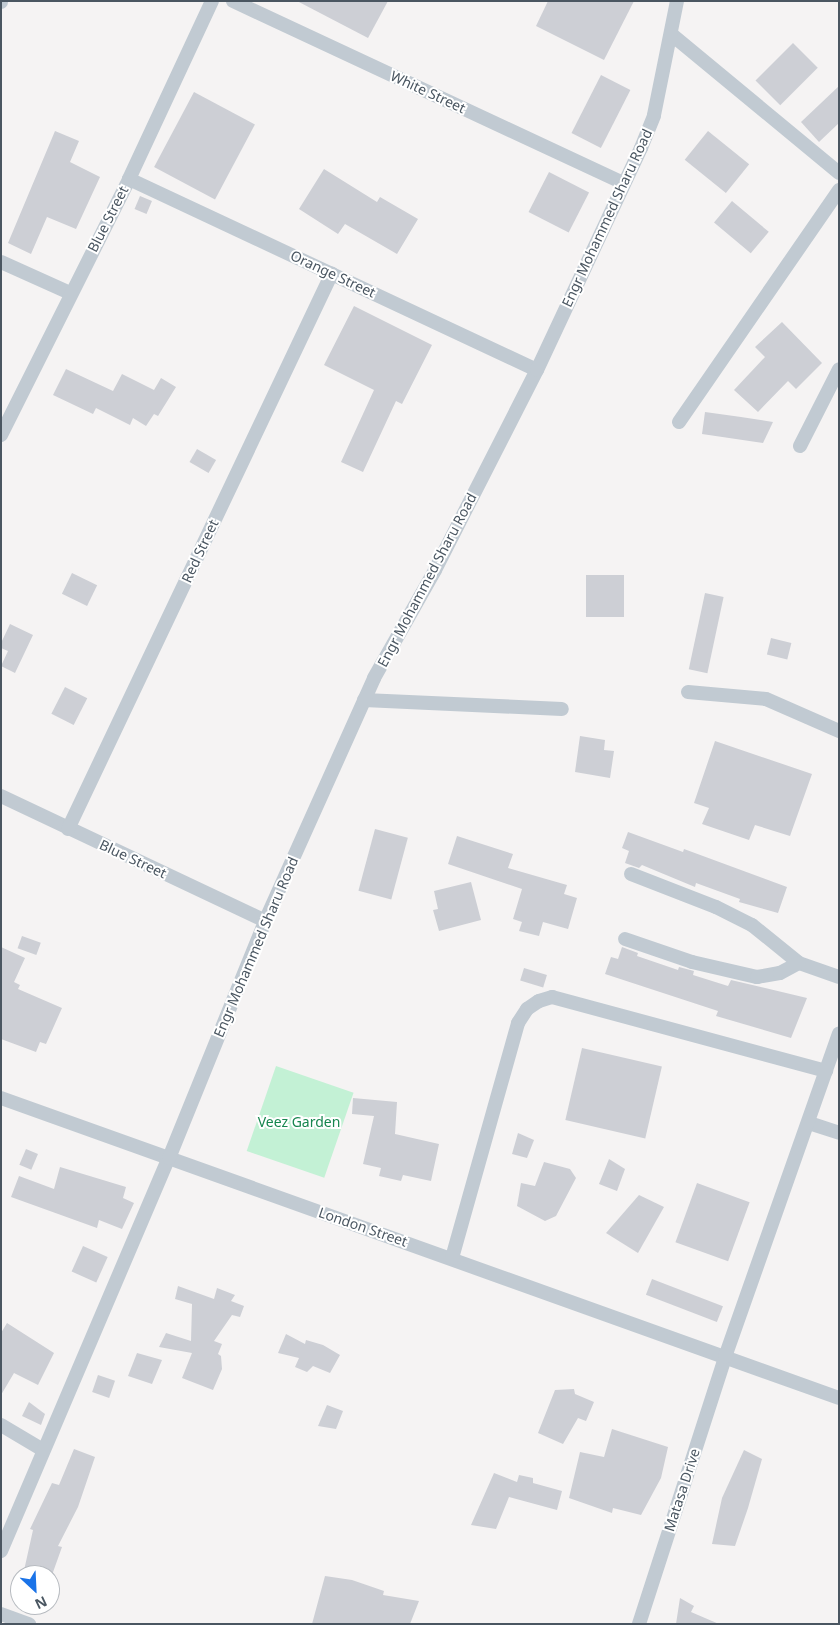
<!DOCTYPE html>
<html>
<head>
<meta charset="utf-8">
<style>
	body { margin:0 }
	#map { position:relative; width:840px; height:1625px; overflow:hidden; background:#f5f3f3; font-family:"Noto Sans",sans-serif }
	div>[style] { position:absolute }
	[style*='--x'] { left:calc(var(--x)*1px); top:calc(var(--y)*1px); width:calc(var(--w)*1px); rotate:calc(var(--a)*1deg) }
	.green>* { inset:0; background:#c3f1d5; transform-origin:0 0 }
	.building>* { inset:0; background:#cdcfd5; transform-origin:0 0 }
	.street>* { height:14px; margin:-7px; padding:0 7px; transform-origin:7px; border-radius:7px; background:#c1cad2 }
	span { translate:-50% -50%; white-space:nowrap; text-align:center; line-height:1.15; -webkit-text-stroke:4px #fff; paint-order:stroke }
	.street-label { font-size:14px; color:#4a5661 }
	.park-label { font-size:14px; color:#17864f }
	.frame { position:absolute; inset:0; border:2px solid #4a5661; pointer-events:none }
	.north { position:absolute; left:10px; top:1565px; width:50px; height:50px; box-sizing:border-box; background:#fff; border:1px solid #b7bbc0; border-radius:50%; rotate:155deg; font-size:14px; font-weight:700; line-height:20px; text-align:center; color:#4a5661 }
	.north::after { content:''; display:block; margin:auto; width:18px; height:22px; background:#1a73e8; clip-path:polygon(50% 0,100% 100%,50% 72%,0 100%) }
</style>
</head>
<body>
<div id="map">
	<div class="green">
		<i style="left:276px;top:1066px;width:82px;height:90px;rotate:19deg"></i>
	</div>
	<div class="building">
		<i style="clip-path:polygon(297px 1px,388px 1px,368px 38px)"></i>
		<i style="clip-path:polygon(548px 1px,634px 1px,604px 60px,536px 26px)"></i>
		<i style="left:793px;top:43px;width:35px;height:53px;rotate:45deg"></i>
		<i style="left:601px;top:75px;width:33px;height:65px;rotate:27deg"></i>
		<i style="clip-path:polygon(839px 86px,839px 123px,819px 142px,801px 122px)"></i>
		<i style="left:194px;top:92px;width:69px;height:85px;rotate:28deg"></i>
		<i style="clip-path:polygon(55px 131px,79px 141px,70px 162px,100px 177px,76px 229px,47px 217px,31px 254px,8px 243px)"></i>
		<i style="left:708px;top:131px;width:53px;height:37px;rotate:39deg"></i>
		<i style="clip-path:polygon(324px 169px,377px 202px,380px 197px,418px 219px,397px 254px,345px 224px,338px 234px,299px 209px)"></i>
		<i style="left:549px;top:172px;width:45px;height:45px;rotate:27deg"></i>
		<i style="left:140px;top:196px;width:13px;height:14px;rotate:23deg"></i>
		<i style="left:732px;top:201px;width:48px;height:28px;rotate:40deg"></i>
		<i style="clip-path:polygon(354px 306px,432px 345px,402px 404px,396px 401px,363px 472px,341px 462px,374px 390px,324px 365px)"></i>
		<i style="clip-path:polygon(782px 322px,822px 363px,796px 389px,788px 381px,758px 412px,734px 390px,765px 357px,755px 347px)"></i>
		<i style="clip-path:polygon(66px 369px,113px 391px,122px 374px,154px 390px,161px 378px,176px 387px,158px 416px,154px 414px,146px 426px,133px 418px,130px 425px,96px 408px,93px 414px,53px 395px)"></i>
		<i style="clip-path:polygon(705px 412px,741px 417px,773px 422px,763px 443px,702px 434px)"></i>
		<i style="left:197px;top:449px;width:22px;height:15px;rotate:30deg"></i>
		<i style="left:72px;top:573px;width:28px;height:23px;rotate:26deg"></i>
		<i style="left:624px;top:575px;width:42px;height:38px;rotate:90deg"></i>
		<i style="left:705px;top:593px;width:19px;height:78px;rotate:12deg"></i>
		<i style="clip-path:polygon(10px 624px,33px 635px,15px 673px,1px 666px,8px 651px,1px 648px,1px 643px)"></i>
		<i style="left:771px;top:638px;width:21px;height:17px;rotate:14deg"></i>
		<i style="left:65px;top:687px;width:25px;height:30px;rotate:27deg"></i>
		<i style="clip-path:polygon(580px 736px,605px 740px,604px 750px,614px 751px,610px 778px,575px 772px)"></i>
		<i style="clip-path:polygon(715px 741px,812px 774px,790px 836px,755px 825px,749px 840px,702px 824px,709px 808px,694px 803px)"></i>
		<i style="left:375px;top:829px;width:34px;height:64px;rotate:15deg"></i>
		<i style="clip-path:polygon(628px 832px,683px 852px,684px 849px,787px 887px,778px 913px,739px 902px,740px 899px,696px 883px,695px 887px,642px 865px,639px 868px,625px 863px,629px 851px,622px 848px)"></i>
		<i style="clip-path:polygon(457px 836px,513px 854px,508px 868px,567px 885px,564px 894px,577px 898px,568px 929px,543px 922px,539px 936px,519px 931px,522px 922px,513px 919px,522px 889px,448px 864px)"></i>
		<i style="clip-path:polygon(471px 882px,481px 920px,439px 931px,433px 910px,438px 909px,434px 891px)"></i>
		<i style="left:22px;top:936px;width:20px;height:13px;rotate:20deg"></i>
		<i style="clip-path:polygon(1px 947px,25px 958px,14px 982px,20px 985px,18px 989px,62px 1008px,46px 1044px,40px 1042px,36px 1052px,1px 1039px)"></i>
		<i style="clip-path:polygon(622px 947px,638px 953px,637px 956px,678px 970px,679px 967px,694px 971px,693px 975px,728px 986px,731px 980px,807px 998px,791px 1038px,716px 1016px,718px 1011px,605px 974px,611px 957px,618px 959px)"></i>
		<i style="left:524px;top:968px;width:24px;height:13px;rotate:17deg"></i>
		<i style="left:582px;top:1048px;width:82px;height:74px;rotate:13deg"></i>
		<i style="clip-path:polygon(353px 1098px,397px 1102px,395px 1134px,439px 1144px,431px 1181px,403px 1175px,401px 1181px,379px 1176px,381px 1168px,363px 1164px,374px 1116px,352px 1114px)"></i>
		<i style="clip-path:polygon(518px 1133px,534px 1140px,527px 1158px,512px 1154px)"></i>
		<i style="left:26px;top:1149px;width:13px;height:17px;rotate:23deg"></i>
		<i style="clip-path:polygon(609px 1159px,625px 1169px,617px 1191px,599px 1184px)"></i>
		<i style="clip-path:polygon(544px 1162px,570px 1169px,576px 1178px,556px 1216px,545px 1221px,517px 1206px,521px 1183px,535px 1186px)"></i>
		<i style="clip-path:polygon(60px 1167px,126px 1187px,123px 1198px,134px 1203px,122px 1229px,99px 1220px,97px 1228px,11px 1197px,19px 1176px,54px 1189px)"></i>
		<i style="left:697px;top:1183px;width:56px;height:63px;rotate:20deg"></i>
		<i style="clip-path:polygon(639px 1195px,664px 1207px,638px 1253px,606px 1233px)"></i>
		<i style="left:83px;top:1246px;width:27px;height:28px;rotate:24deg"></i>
		<i style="left:652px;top:1279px;width:76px;height:17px;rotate:21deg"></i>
		<i style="clip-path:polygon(178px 1286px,214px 1299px,217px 1288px,235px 1295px,231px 1301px,244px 1306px,240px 1317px,232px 1315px,214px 1341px,222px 1344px,218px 1354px,221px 1356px,222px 1369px,213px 1390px,182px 1378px,192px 1353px,159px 1347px,166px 1333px,191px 1341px,192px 1304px,175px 1299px)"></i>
		<i style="clip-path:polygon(7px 1323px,54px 1353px,38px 1385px,14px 1373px,1px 1395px,1px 1333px)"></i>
		<i style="clip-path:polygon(286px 1334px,305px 1344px,306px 1340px,323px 1345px,340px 1355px,330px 1373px,313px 1366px,307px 1372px,295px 1367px,299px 1358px,278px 1353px)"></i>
		<i style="clip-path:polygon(137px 1353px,162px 1360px,152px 1384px,128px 1376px)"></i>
		<i style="left:98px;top:1375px;width:18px;height:18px;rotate:19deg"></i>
		<i style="clip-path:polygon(574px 1389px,575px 1394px,594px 1402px,586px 1421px,578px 1418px,563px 1444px,538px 1433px,555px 1390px)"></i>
		<i style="clip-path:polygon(29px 1402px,45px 1414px,41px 1425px,22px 1416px)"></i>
		<i style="clip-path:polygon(327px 1405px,343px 1411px,336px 1429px,318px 1426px)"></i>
		<i style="clip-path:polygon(612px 1429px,668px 1447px,661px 1478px,641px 1515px,613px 1508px,612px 1513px,569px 1498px,580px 1452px,604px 1457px)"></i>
		<i style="clip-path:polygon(74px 1449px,95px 1457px,78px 1507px,58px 1546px,62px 1547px,52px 1575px,23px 1575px,33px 1530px,30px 1529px,52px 1483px,59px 1485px)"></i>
		<i style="clip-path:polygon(744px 1450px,762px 1459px,748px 1508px,735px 1546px,712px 1544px,722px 1498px)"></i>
		<i style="clip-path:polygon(494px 1473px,517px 1482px,519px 1475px,533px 1478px,533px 1483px,562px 1491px,557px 1510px,509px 1497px,496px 1529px,471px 1525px)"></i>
		<i style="clip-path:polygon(325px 1576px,352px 1580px,384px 1591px,383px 1595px,419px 1601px,410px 1624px,312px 1624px)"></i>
		<i style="clip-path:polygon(680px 1598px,694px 1606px,691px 1612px,719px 1624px,676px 1624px)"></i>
	</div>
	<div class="street">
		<i style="--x:233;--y:1;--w:430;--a:25"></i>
		<i style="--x:1;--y:2;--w:1;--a:-90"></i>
		<i style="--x:671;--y:34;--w:218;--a:39.6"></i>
		<i style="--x:129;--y:179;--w:450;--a:25.1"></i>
		<i style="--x:1;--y:262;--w:76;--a:24.2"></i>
		<i style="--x:679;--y:422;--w:282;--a:-55.4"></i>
		<i style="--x:1;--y:435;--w:286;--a:-63.4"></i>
		<i style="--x:129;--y:179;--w:196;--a:-65"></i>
		<i style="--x:800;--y:446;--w:86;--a:-63.1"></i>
		<i style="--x:688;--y:692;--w:78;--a:5.1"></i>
		<i style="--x:766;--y:699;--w:80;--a:23.7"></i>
		<i style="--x:364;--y:700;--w:198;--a:2.6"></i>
		<i style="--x:1;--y:796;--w:292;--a:25.3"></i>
		<i style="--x:68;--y:829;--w:615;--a:-64.6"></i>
		<i style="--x:631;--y:874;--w:91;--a:21.2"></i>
		<i style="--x:716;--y:907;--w:40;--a:26.6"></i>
		<i style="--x:752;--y:925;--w:60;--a:39"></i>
		<i style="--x:799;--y:963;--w:42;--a:19.3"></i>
		<i style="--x:625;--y:939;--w:71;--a:18.9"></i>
		<i style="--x:692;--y:962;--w:67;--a:13"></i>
		<i style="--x:757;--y:977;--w:23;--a:-10"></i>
		<i style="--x:780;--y:973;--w:21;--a:-28"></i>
		<i style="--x:1;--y:1098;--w:890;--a:19.7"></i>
		<i style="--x:809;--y:1123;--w:32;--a:18"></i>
		<i style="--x:452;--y:1258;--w:244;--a:-74.3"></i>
		<i style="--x:518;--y:1023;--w:17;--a:-57"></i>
		<i style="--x:527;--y:1009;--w:14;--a:-34"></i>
		<i style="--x:539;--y:1001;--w:14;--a:-17"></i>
		<i style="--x:552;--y:997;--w:284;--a:15.1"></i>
		<i style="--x:1;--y:1425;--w:49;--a:30.8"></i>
		<i style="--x:1;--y:1551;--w:427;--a:-66.9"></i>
		<i style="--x:169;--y:1158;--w:256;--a:-67.9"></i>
		<i style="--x:265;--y:921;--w:266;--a:-65.8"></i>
		<i style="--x:374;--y:678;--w:124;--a:-60.5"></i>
		<i style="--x:435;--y:570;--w:225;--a:-63"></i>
		<i style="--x:537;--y:370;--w:245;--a:-64.9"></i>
		<i style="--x:641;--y:148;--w:35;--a:-68"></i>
		<i style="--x:654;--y:115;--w:116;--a:-78.6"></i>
		<i style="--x:1;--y:1614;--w:30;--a:20"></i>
		<i style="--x:639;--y:1624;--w:281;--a:-72.1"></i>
		<i style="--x:725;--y:1357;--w:343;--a:-70.6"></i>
	</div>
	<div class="street-label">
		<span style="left:428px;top:92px;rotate:25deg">White Street</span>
		<span style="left:607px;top:218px;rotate:-65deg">Engr Mohammed Sharu Road</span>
		<span style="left:108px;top:219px;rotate:-63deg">Blue Street</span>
		<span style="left:333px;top:274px;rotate:25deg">Orange Street</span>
		<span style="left:200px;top:551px;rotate:-65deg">Red Street</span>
		<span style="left:427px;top:580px;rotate:-62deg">Engr Mohammed Sharu Road</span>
		<span style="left:133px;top:859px;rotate:25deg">Blue Street</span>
		<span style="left:256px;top:947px;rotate:-67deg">Engr Mohammed Sharu Road</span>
		<span style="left:363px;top:1227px;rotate:19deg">London Street</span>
		<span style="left:682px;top:1490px;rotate:-72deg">Matasa Drive</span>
	</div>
	<div class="park-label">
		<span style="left:299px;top:1122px">Veez Garden</span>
	</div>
	<div class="frame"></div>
	<div class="north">N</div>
</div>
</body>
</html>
